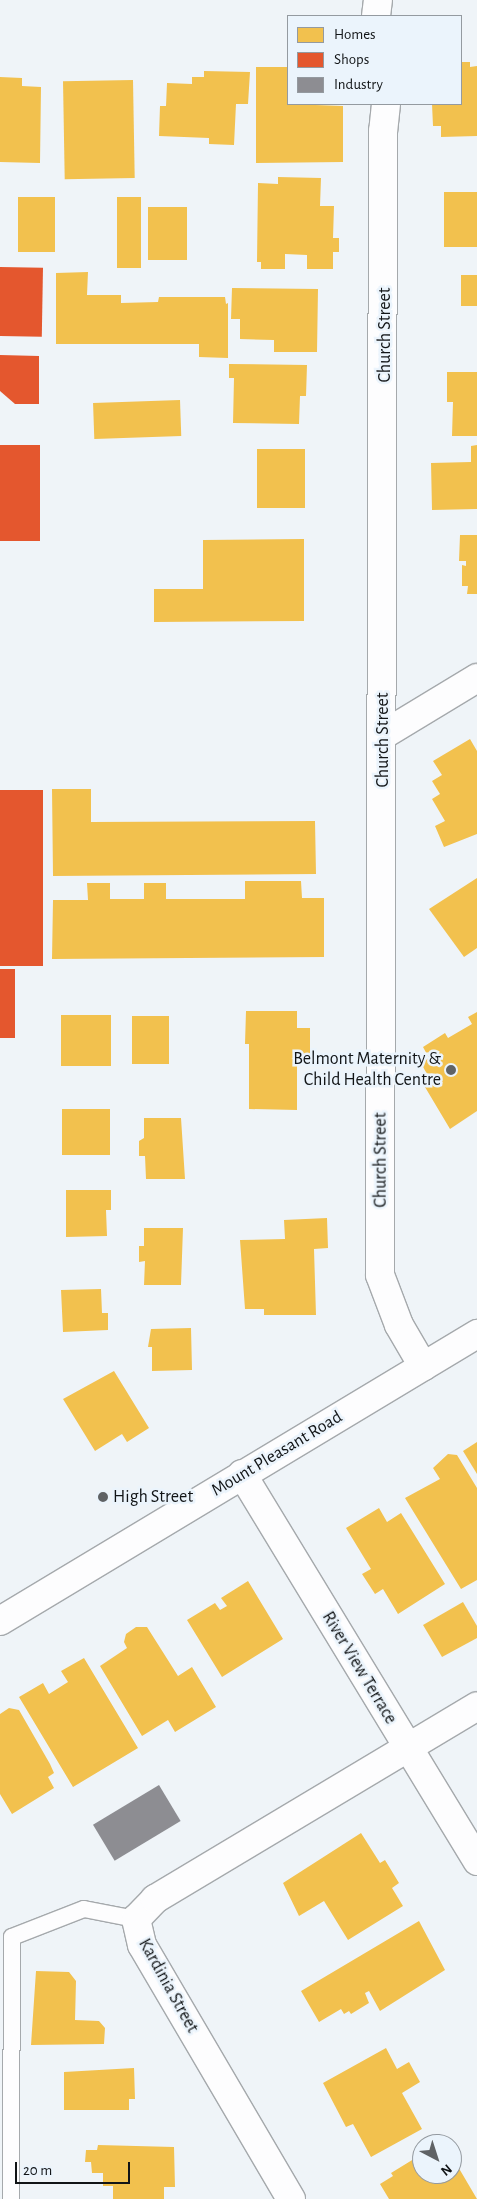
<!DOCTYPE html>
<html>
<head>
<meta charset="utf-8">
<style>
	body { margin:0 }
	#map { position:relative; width:477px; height:2199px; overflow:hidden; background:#eff4f8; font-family:"Alegreya Sans",sans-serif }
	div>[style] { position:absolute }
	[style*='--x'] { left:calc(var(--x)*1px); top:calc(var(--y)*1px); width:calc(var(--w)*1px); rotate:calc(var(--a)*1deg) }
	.homes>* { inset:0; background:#f2c14e; transform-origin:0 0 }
	.shops>* { inset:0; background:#e4572e; transform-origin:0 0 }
	.industry>* { inset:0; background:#8d8d92; transform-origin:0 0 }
	.roads { filter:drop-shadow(1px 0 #a5a9ac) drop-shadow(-1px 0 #a5a9ac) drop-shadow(0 1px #a5a9ac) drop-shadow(0 -1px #a5a9ac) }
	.lane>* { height:16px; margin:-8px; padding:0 8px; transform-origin:8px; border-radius:8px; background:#fdfdfe }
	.street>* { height:28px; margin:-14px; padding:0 14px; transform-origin:14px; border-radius:14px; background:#fdfdfe }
	.secondary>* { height:28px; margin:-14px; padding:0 14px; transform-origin:14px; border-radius:14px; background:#fdfdfe }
	.dots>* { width:14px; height:14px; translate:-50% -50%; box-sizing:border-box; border:2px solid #ebf4fc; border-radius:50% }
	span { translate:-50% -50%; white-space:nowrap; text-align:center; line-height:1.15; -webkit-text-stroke:5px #ebf4fc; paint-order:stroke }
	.street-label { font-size:18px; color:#111416 }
	.poi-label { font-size:18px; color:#111416 }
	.right { translate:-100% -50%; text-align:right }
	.left { translate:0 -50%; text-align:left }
	.legend { position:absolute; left:287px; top:15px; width:175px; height:90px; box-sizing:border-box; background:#ebf4fc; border:1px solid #949aa0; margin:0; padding:6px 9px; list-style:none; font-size:15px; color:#111416 }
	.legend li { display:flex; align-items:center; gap:10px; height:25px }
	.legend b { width:25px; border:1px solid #949aa0 }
	.north { position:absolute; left:412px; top:2134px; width:50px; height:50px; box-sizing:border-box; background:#ebf4fc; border:1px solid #949aa0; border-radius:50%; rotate:140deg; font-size:14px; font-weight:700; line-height:20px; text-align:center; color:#111416 }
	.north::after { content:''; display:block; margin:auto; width:18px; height:22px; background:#5f6265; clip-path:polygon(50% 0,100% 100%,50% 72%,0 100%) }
	.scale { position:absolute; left:15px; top:2162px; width:115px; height:22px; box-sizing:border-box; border:2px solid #111416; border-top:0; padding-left:6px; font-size:15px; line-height:18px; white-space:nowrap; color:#111416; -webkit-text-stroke:4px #ebf4fc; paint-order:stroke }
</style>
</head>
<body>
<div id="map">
	<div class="homes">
		<i style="clip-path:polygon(461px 62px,470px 62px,470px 67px,477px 66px,477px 136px,441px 137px,441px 126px,433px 126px,432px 104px,461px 104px)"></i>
		<i style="clip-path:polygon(256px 67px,288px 67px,288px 104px,343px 106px,343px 162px,256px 163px)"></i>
		<i style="clip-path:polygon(204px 71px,250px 72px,248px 104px,236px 104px,234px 145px,209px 144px,209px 138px,159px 136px,160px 106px,166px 106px,167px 83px,192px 84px,192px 77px,204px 77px)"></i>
		<i style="clip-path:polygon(0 77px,22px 78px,22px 86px,41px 87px,40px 163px,0 162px)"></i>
		<i style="left:133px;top:80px;width:98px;height:70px;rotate:89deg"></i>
		<i style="clip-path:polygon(278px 177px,321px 178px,320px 206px,334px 206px,333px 238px,339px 238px,339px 252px,333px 252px,333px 269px,307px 269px,307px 255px,285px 254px,285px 269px,261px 269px,261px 262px,257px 262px,258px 183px,278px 184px)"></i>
		<i style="left:477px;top:192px;width:55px;height:33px;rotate:90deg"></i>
		<i style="left:18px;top:197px;width:37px;height:55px"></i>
		<i style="left:117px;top:197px;width:24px;height:71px"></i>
		<i style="left:148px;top:207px;width:39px;height:53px"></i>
		<i style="clip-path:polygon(88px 272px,87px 295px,121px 295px,121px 303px,158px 302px,159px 297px,225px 297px,226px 304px,228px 303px,228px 358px,199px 357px,199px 344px,56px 344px,56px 273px)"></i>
		<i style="left:461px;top:275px;width:16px;height:31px"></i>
		<i style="clip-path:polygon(232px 288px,318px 289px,317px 352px,274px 352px,274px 340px,240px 339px,240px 319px,231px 319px)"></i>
		<i style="clip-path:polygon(229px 364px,307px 365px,306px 396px,300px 396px,299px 424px,233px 423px,234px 378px,229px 378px)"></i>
		<i style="clip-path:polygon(447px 372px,477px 372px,477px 436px,452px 436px,453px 402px,447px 402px)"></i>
		<i style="left:180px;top:400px;width:36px;height:87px;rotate:88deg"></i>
		<i style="clip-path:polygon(477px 445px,477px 509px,432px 510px,431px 463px,471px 462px,471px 446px)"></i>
		<i style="left:257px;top:449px;width:48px;height:59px"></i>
		<i style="clip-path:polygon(460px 535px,477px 535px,477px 594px,467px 594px,468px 586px,462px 586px,462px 565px,466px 566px,466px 561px,459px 561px)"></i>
		<i style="clip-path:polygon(304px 539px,304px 621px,154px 622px,154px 589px,203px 589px,203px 540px)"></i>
		<i style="clip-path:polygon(470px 739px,477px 751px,477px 834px,444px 847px,435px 826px,445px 821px,432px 799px,440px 794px,432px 781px,442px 775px,433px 761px)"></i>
		<i style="clip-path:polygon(52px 789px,91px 789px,91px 822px,315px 821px,316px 874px,53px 876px)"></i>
		<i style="clip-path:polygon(477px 878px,477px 948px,464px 957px,429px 909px)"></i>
		<i style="clip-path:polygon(245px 881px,301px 881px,302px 898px,324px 898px,324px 957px,52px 959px,53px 900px,88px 900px,87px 883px,110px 883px,110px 899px,144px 899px,144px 883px,166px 883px,166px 899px,245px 899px)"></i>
		<i style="clip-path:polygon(246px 1011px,297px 1011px,297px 1028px,310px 1028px,310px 1057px,297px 1057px,297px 1110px,249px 1109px,249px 1044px,245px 1044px)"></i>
		<i style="clip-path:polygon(477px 1012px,477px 1111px,450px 1129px,422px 1082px,429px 1078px,421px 1063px,429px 1058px,423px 1047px,445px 1033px,448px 1038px,472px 1024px,468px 1017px)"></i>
		<i style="left:61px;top:1015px;width:50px;height:51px"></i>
		<i style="left:132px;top:1016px;width:37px;height:48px"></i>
		<i style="left:62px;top:1109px;width:48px;height:46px"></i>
		<i style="clip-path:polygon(144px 1118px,181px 1118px,185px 1179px,146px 1179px,145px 1156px,139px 1156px,139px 1141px,144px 1138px)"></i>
		<i style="clip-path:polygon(66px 1190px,111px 1190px,111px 1210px,106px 1210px,107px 1236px,66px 1237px)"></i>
		<i style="clip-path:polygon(327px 1218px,328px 1248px,314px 1249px,316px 1315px,264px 1315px,264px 1309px,245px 1309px,240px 1240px,285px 1239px,284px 1220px)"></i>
		<i style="clip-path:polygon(144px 1228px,183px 1228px,181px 1285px,144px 1285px,145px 1261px,139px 1262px,139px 1246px,144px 1246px)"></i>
		<i style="clip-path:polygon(101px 1289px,102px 1313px,108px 1313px,108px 1330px,63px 1332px,61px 1290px)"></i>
		<i style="clip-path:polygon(191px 1328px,192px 1370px,152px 1371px,152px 1347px,148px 1347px,151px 1329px)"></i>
		<i style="clip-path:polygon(114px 1371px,149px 1428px,127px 1442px,122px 1434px,95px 1451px,63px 1399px)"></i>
		<i style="clip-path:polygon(477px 1442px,477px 1474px,463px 1451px)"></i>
		<i style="clip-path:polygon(448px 1454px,457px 1455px,477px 1488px,477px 1580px,461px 1589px,405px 1498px,440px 1479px,433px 1468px)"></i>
		<i style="clip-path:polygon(379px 1508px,387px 1522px,401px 1513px,445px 1584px,398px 1614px,383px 1589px,375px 1594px,362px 1574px,371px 1569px,346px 1528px)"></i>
		<i style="clip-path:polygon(248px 1581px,283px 1639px,222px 1677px,187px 1620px,215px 1603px,220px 1610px,227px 1606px,221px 1598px)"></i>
		<i style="clip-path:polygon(463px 1602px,477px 1626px,477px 1638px,442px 1657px,423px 1625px)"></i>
		<i style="clip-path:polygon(136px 1627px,147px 1627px,178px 1676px,192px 1667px,216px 1707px,175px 1732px,168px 1720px,142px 1736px,100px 1666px,127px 1648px,124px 1642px,126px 1634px)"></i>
		<i style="clip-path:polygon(84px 1658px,138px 1748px,73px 1787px,19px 1697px,43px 1683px,49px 1694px,68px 1682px,61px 1671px)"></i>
		<i style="clip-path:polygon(9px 1708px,19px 1710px,50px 1764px,54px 1773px,48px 1777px,54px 1788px,12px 1814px,0 1794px,0 1714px)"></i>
		<i style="clip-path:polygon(361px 1833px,380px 1863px,385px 1860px,399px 1883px,392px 1888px,403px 1906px,348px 1940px,324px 1901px,299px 1916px,283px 1883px)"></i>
		<i style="clip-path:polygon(419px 1921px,445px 1970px,380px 2011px,369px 1991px,365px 1993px,369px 2003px,351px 2014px,349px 2011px,344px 2014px,341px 2009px,319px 2022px,301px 1991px)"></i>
		<i style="clip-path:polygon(36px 1971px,69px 1972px,76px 1981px,75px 2020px,99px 2021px,105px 2028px,104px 2044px,31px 2045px)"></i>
		<i style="clip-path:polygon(386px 2048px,397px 2069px,409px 2062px,420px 2082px,402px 2093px,422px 2129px,371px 2157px,353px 2124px,346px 2127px,323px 2083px)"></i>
		<i style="clip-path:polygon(134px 2068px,135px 2099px,129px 2099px,129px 2110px,64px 2110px,64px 2072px)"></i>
		<i style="clip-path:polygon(98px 2145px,174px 2147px,175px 2187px,164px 2187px,164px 2199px,113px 2199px,113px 2186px,103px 2186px,103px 2173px,92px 2173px,91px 2162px,85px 2162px,86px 2150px,97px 2150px)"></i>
		<i style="clip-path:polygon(422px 2154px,422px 2174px,452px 2174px,452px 2169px,457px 2165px,477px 2199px,389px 2199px,380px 2184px,393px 2176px,391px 2173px)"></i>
	</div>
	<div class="shops">
		<i style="left:0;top:267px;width:43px;height:69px;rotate:1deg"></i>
		<i style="clip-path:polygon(0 355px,39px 356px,39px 404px,15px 404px,0 391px)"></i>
		<i style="left:0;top:445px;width:40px;height:96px"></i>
		<i style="left:0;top:790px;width:43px;height:176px"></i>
		<i style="left:15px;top:969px;width:69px;height:15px;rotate:90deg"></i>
	</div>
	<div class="industry">
		<i style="left:159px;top:1785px;width:42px;height:77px;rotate:59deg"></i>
	</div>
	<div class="roads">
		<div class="lane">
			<i style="--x:11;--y:2199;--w:262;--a:-89.8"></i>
			<i style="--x:12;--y:1937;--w:77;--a:-21.3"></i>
			<i style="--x:84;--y:1909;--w:53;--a:10.9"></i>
		</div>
		<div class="street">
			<i style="--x:376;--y:16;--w:16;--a:-83"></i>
			<i style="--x:386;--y:104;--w:27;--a:96"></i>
			<i style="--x:383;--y:131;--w:1144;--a:90.15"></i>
			<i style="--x:380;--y:1275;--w:53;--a:69.2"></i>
			<i style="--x:399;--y:1325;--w:48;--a:59.7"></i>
			<i style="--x:383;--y:735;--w:110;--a:-31.2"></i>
			<i style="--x:242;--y:1474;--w:453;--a:58.7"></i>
			<i style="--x:291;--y:2199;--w:294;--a:-120.4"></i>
			<i style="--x:142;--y:1945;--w:27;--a:-103"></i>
			<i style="--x:136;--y:1919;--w:28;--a:-46"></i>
			<i style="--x:155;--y:1899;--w:375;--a:-30.9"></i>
		</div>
		<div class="secondary">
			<i style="--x:0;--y:1621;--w:557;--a:-31.03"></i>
		</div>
	</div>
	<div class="dots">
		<i style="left:451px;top:1070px;background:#5f6265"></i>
		<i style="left:103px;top:1497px;background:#5f6265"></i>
	</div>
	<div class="street-label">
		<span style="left:385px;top:335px;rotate:-90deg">Church Street</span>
		<span style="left:383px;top:740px;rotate:-90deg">Church Street</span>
		<span style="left:381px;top:1160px;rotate:-90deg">Church Street</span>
		<span style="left:277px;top:1454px;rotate:-31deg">Mount Pleasant Road</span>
		<span style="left:359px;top:1668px;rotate:59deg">River View Terrace</span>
		<span style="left:168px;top:1986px;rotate:61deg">Kardinia Street</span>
	</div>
	<div class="poi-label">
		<span class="right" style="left:441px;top:1070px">Belmont Maternity &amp;<br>Child Health Centre</span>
		<span class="left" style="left:113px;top:1497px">High Street</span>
	</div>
	<ul class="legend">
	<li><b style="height:14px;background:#f2c14e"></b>Homes</li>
	<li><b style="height:14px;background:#e4572e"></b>Shops</li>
	<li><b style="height:14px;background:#8d8d92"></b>Industry</li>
	</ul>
	<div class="north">N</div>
	<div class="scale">20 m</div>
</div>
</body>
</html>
